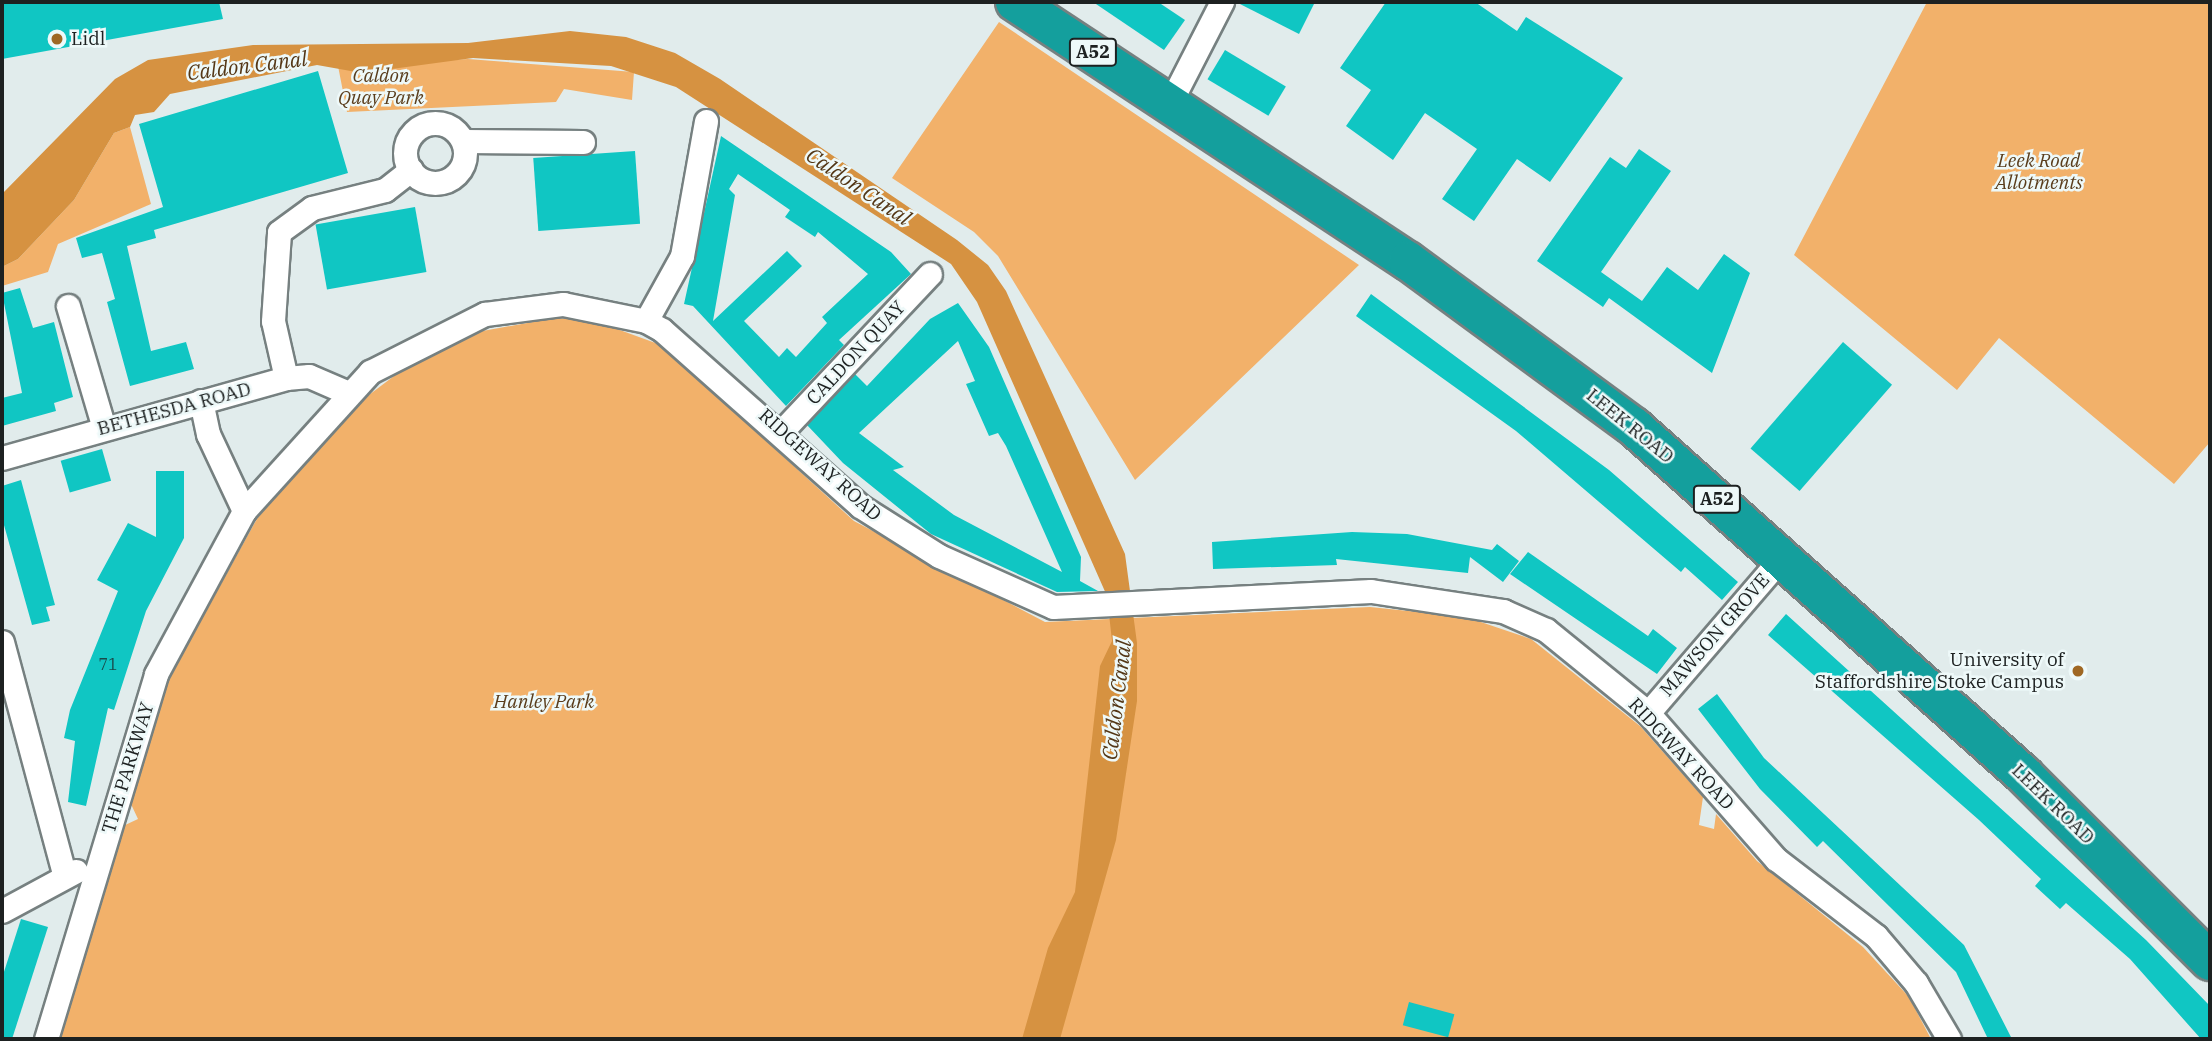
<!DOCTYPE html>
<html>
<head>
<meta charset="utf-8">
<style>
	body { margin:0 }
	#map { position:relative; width:2212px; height:1041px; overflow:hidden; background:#e1ecec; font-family:"IBM Plex Serif",serif }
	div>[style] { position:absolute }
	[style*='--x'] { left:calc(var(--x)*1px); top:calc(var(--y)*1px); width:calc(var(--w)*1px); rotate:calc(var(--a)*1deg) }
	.green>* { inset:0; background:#f2b16a }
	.water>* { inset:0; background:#d69241 }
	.building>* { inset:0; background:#10c6c3; transform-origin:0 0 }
	.roads { filter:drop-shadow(2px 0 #768080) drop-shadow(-2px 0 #768080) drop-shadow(0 2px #768080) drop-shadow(0 -2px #768080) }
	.street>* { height:23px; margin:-11.5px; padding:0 11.5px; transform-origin:11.5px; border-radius:11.5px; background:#fff }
	.street>.ring { margin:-11.5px; padding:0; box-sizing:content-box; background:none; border:23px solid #fff; border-radius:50% }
	.highway>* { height:38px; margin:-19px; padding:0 19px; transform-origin:19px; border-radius:19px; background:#149f9d }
	.dots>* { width:19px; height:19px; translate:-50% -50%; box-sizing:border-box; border:4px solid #eef9f9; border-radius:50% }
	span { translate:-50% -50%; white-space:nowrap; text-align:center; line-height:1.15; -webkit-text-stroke:5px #eef9f9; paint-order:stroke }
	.number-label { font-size:16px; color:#1a4a4a }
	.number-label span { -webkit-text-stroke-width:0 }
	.shield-label span { padding:2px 5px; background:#eef9f9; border:2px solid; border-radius:5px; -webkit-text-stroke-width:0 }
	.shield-label { font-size:18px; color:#1d2121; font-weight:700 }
	.poi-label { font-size:19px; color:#1d2121 }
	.left { translate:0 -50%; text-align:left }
	.right { translate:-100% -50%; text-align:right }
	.park-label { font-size:19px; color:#5a3d1c; font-style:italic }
	.street-label { font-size:19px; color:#1d2121 }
	.water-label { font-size:21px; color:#543716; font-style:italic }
	.frame { position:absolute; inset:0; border:4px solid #1d2121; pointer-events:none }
</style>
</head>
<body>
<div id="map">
	<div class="green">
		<i style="clip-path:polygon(1927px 2px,2210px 2px,2210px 442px,2174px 484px,1999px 338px,1957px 390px,1794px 255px)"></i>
		<i style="clip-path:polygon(999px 22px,1359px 265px,1135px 480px,998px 256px,974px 232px,892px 178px)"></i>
		<i style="clip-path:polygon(468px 59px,634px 72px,632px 100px,564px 89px,556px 102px,347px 112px,338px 66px)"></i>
		<i style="clip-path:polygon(130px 127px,151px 204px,58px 244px,48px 272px,2px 286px,2px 267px,18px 259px,74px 200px,114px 133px)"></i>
		<i style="clip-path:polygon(555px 318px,595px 321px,661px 345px,854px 521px,1045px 622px,1370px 607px,1466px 617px,1531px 639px,1640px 726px,1703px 797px,1699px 825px,1714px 829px,1716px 814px,1757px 861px,1863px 947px,1909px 997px,1931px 1039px,57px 1039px,123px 826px,138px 819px,130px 802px,169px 678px,258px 517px,353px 407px,402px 370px,477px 332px)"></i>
	</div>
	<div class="water">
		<i style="clip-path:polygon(570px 31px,626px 37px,675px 53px,720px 79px,957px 240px,988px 265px,1006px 291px,1125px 554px,1137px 643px,1137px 701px,1116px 840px,1060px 1039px,1022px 1039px,1048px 948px,1075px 892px,1100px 666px,1112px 641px,1107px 596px,977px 302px,951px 264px,676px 87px,611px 66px,473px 58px,362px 73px,317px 65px,170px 94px,154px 112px,135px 115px,130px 127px,114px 133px,74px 200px,18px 259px,2px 267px,2px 194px,115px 79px,148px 60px,253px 45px,468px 43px)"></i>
	</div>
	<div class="building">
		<i style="clip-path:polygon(2px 2px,219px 2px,223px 19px,2px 59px)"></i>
		<i style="clip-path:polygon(1093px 2px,1158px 2px,1185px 20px,1164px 50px)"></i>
		<i style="clip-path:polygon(1236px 2px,1315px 2px,1299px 34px)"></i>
		<i style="clip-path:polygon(1386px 2px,1475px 2px,1517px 31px,1526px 17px,1623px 78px,1550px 182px,1517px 159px,1474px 221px,1442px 199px,1477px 149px,1425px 113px,1393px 160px,1346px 126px,1371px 90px,1340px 68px)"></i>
		<i style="left:1225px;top:50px;width:71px;height:34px;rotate:31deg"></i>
		<i style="clip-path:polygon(318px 71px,348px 173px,154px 230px,156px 238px,127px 246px,151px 351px,186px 342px,194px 369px,130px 386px,107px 302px,115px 299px,102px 253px,82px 258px,76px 238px,163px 207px,139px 124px)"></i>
		<i style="clip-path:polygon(evenodd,721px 136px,891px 252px,911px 274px,839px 340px,844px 345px,786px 406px,693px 306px,684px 304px,721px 136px,738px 174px,790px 210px,785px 217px,815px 237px,818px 232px,868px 274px,822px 317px,827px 323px,796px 357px,787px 348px,779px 357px,744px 321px,802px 266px,787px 251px,713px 321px,735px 195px,729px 189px,738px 174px)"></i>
		<i style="clip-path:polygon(1639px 149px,1671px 171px,1601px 272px,1642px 301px,1667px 267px,1698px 290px,1724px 254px,1750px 273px,1712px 373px,1609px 298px,1603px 307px,1537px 261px,1610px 157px,1626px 168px)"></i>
		<i style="left:635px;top:151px;width:73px;height:102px;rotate:86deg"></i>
		<i style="left:415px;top:207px;width:66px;height:101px;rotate:80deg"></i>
		<i style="clip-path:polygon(20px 288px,33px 328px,54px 322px,73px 397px,54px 403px,56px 411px,2px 426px,2px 398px,22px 393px,2px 293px)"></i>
		<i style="clip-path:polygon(1371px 294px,1609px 470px,1738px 582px,1722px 600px,1685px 567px,1681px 572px,1516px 431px,1356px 316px)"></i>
		<i style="clip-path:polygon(evenodd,958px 303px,989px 347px,1081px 557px,1080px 581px,1098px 591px,1057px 592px,931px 534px,843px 463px,807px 425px,855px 374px,867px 386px,930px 319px,958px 303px,958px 341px,975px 381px,966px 384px,989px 436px,998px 433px,1006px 446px,1062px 572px,954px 515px,893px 470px,904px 467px,859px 433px,958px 341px)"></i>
		<i style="left:1843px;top:342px;width:65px;height:141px;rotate:41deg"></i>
		<i style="left:102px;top:449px;width:33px;height:43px;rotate:74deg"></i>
		<i style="clip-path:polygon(156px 471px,184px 471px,184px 538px,146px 611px,114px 710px,108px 708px,86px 806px,68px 802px,75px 741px,64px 738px,70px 710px,118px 591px,97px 580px,128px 523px,156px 537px)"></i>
		<i style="clip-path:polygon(21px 480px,55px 605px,46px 607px,50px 621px,32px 625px,2px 518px,2px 486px)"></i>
		<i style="clip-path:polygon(1352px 532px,1407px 534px,1492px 550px,1497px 544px,1519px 561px,1503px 582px,1470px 557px,1468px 573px,1336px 559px,1337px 565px,1213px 569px,1212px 542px)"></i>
		<i style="clip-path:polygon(1528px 552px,1648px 636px,1653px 629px,1677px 648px,1657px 674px,1510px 574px)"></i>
		<i style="clip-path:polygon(1786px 614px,2146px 940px,2210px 1006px,2210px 1039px,2201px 1039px,2130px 959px,2066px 903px,2060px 909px,2035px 886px,2041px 879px,1979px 820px,1768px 635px)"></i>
		<i style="clip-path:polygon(1717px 694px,1764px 758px,1964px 945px,2012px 1039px,1988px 1039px,1956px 972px,1823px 841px,1817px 847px,1760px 789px,1698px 709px)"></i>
		<i style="clip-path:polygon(21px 919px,48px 927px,12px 1039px,2px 1039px,2px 978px)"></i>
		<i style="left:1409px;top:1002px;width:47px;height:24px;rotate:15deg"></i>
	</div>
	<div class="roads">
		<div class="street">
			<i style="--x:1170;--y:103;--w:114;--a:-62.8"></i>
			<i class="ring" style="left:405px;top:123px;width:37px;height:37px"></i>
			<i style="--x:464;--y:141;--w:119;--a:0.5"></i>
			<i style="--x:68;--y:306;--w:127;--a:73.6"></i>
			<i style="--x:646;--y:321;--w:74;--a:-61"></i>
			<i style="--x:682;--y:256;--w:137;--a:-79.9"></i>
			<i style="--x:286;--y:378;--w:58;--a:-102.8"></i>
			<i style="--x:273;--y:321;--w:89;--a:-86.1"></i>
			<i style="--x:279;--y:232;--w:41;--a:-36"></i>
			<i style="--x:312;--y:208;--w:75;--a:-13.9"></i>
			<i style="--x:385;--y:190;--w:33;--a:-38"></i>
			<i style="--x:201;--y:401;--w:34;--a:78"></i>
			<i style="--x:208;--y:434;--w:85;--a:64.9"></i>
			<i style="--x:781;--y:432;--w:217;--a:-46.7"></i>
			<i style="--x:2;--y:458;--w:295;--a:-15.7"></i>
			<i style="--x:286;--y:378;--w:23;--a:-5"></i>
			<i style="--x:309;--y:376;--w:40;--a:23.4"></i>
			<i style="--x:2;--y:642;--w:240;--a:75"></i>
			<i style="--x:1648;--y:713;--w:206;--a:-49.3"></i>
			<i style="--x:2;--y:911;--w:84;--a:-28.4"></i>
			<i style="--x:46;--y:1039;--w:381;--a:-73.2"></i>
			<i style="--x:156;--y:674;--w:185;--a:-61.6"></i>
			<i style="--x:244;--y:511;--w:188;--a:-47.8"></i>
			<i style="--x:370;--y:372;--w:129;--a:-26.8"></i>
			<i style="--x:485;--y:314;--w:79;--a:-7.3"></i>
			<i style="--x:563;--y:304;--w:85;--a:11.6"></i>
			<i style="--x:646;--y:321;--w:18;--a:29"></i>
			<i style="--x:662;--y:330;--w:265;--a:41.6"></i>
			<i style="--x:860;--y:506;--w:93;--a:32.3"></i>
			<i style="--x:939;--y:556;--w:125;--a:24.1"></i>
			<i style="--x:1053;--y:607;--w:318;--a:-2.9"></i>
			<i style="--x:1371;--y:591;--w:134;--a:8.6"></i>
			<i style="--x:1503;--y:611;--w:47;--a:23.8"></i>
			<i style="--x:1546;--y:630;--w:132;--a:39.1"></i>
			<i style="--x:1648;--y:713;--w:194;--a:48.8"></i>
			<i style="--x:1776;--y:859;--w:126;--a:37.6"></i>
			<i style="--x:1876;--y:936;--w:62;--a:49.6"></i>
			<i style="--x:1916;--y:983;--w:65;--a:59.5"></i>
		</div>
		<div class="highway">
			<i style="--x:1015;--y:2;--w:471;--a:33.4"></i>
			<i style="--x:1408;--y:261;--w:280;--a:36.3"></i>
			<i style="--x:1634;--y:427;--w:523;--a:41.74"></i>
			<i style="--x:2024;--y:775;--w:263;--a:45"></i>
		</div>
	</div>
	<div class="dots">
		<i style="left:57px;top:39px;background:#9f6824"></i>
		<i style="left:2078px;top:671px;background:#9f6824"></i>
	</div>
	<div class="number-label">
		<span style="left:108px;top:664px">71</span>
	</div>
	<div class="shield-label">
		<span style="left:1093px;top:52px">A52</span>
		<span style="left:1717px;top:499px">A52</span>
	</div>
	<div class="poi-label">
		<span class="left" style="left:71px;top:39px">Lidl</span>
		<span class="right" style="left:2064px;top:671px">University of<br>Staffordshire Stoke Campus</span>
	</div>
	<div class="park-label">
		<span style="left:381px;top:87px">Caldon<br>Quay Park</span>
		<span style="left:2039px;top:172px">Leek Road<br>Allotments</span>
		<span style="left:544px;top:702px">Hanley Park</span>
	</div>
	<div class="street-label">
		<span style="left:856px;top:353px;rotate:-47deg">CALDON QUAY</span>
		<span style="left:174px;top:409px;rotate:-15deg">BETHESDA ROAD</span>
		<span style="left:1630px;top:426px;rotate:39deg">LEEK ROAD</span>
		<span style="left:820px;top:465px;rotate:42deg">RIDGEWAY ROAD</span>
		<span style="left:1715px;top:635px;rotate:-49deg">MAWSON GROVE</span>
		<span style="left:1681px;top:754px;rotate:47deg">RIDGWAY ROAD</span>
		<span style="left:128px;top:768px;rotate:-73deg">THE PARKWAY</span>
		<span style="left:2053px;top:804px;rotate:44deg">LEEK ROAD</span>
	</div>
	<div class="water-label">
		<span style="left:247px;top:65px;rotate:-7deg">Caldon Canal</span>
		<span style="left:859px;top:186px;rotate:34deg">Caldon Canal</span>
		<span style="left:1116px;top:700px;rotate:-83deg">Caldon Canal</span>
	</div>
	<div class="frame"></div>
</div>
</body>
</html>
